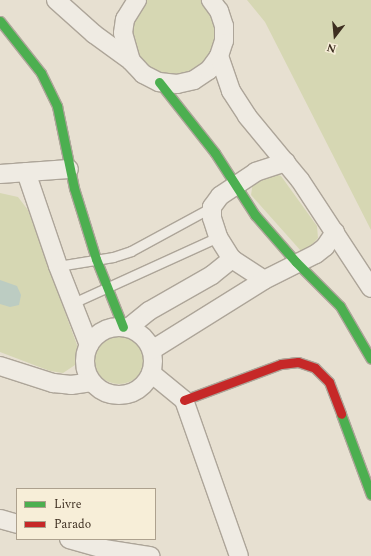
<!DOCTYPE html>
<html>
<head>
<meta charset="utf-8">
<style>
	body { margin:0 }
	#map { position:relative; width:371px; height:556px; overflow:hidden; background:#e7e0d1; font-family:Spectral,serif }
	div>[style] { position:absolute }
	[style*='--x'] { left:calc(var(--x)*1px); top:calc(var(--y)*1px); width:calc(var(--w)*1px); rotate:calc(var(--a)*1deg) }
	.green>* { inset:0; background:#d6d7b3 }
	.round { border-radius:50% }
	.water>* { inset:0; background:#bcccc2 }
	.roads { filter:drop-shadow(1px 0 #ada599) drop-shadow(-1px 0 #ada599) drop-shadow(0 1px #ada599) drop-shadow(0 -1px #ada599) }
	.lane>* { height:9px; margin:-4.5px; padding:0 4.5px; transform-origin:4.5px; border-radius:4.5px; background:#efebe3 }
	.street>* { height:18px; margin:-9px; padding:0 9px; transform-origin:9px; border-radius:9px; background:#efebe3 }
	.street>.ring { margin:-9px; padding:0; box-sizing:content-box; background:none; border:18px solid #efebe3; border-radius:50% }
	.fast>* { height:9px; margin:-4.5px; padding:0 4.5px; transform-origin:4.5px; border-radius:4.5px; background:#4caf50 }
	.jam>* { height:9px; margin:-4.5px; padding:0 4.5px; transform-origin:4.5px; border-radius:4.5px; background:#c62828 }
	span { translate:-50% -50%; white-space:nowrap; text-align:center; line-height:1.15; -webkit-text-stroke:3px #f7eed8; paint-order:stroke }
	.legend { position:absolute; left:16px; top:488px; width:140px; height:52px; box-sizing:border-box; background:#f7eed8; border:1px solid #ada18e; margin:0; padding:5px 7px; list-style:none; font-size:12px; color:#3d2e20 }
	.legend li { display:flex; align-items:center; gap:8px; height:20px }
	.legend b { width:20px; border:1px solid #ada18e }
	.north { position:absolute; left:315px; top:16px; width:40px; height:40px; -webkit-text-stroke:3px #f7eed8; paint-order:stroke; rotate:196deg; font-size:11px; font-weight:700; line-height:16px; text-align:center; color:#3d2e20 }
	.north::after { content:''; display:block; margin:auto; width:14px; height:18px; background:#3d2e20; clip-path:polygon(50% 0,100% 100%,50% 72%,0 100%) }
</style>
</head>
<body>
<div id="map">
	<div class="green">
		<i style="clip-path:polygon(146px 0,201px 0,210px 9px,217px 35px,215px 48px,198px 70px,172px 77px,147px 68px,131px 46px,132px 19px)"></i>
		<i style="clip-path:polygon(247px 0,371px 0,371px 230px,265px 22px)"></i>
		<i style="clip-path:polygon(275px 173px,281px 176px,317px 226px,318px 238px,307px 250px,301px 251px,251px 195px,253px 182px)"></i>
		<i style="clip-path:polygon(0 193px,18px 197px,28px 210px,77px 345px,78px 359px,75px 365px,63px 373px,50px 371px,0 352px)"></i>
		<i class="round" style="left:93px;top:332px;width:52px;height:52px"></i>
	</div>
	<div class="water">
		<i style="clip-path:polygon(0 280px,17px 286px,21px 295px,19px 305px,10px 307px,0 304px)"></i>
	</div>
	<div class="roads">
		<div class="lane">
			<i style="--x:58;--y:266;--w:56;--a:-9.3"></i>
			<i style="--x:113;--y:257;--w:19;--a:-18"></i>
			<i style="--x:131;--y:251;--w:92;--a:-28.5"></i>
			<i style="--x:73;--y:303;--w:159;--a:-24.5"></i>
		</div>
		<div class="street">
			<i style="--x:56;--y:0;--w:51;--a:41.8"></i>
			<i style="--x:94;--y:34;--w:46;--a:36.1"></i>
			<i style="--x:137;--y:0;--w:22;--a:122"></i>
			<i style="--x:125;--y:19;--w:14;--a:98"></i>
			<i style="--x:123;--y:33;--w:29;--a:74"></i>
			<i style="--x:131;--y:61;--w:18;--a:47"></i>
			<i style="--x:143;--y:74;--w:18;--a:27"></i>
			<i style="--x:159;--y:82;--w:18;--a:6"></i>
			<i style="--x:177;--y:84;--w:17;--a:-13"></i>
			<i style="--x:194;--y:80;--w:18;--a:-34"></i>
			<i style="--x:209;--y:70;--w:17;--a:-54"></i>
			<i style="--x:219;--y:56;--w:16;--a:-72"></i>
			<i style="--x:224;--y:41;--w:15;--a:-90"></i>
			<i style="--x:224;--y:26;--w:16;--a:-108"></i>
			<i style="--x:219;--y:11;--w:14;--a:-126"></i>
			<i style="--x:219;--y:56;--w:37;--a:71"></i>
			<i style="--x:231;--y:91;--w:30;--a:57"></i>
			<i style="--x:247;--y:116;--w:83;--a:50.4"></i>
			<i style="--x:300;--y:180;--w:129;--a:56.7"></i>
			<i style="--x:286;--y:162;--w:32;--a:162"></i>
			<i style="--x:256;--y:172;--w:43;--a:146.3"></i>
			<i style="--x:220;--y:196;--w:14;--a:126"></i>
			<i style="--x:212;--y:207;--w:11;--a:90"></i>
			<i style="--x:212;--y:218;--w:20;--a:72"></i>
			<i style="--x:218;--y:237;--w:26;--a:58"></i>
			<i style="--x:232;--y:259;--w:38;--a:33"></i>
			<i style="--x:264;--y:280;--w:58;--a:-26.6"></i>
			<i style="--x:316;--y:254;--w:11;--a:-38"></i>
			<i style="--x:325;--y:247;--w:18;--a:-56"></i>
			<i style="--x:26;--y:172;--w:99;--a:71.2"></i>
			<i style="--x:58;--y:266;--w:85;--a:68.6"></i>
			<i style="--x:0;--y:174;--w:69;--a:-4.1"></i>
			<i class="ring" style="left:85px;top:327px;width:50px;height:50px"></i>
			<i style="--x:128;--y:328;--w:27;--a:-39"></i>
			<i style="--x:149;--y:311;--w:73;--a:-29.7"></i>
			<i style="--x:212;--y:275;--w:26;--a:-39"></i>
			<i style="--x:152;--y:350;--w:132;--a:-32"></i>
			<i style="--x:0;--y:366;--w:56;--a:17.8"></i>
			<i style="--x:53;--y:383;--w:18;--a:6"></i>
			<i style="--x:71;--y:385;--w:21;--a:-8"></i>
			<i style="--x:151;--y:373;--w:43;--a:39.3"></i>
			<i style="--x:184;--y:400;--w:165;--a:70.6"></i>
			<i style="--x:0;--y:519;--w:18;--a:16"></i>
			<i style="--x:69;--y:539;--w:36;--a:16"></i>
			<i style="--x:104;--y:549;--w:47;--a:8.7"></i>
		</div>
		<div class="fast">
			<i style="--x:0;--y:21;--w:66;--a:51.7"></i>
			<i style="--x:41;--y:73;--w:37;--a:64"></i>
			<i style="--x:57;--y:106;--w:84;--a:78.3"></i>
			<i style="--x:74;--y:188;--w:74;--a:72.8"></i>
			<i style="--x:96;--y:259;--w:73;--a:68.3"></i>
			<i style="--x:159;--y:82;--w:90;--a:51.7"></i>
			<i style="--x:215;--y:153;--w:74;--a:57.2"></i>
			<i style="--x:255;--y:215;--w:62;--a:48.9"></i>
			<i style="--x:296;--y:262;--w:62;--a:45"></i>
			<i style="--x:340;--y:306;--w:61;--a:59.7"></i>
			<i style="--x:341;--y:414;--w:86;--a:69.7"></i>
		</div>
		<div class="jam">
			<i style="--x:184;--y:400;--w:103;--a:-20.4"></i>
			<i style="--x:281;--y:364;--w:17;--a:-7"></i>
			<i style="--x:298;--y:362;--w:18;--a:19"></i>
			<i style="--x:315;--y:368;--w:20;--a:45"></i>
			<i style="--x:329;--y:382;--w:34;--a:69"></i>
		</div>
	</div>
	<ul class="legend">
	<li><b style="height:5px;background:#4caf50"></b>Livre</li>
	<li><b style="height:5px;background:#c62828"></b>Parado</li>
	</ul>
	<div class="north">N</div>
</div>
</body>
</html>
